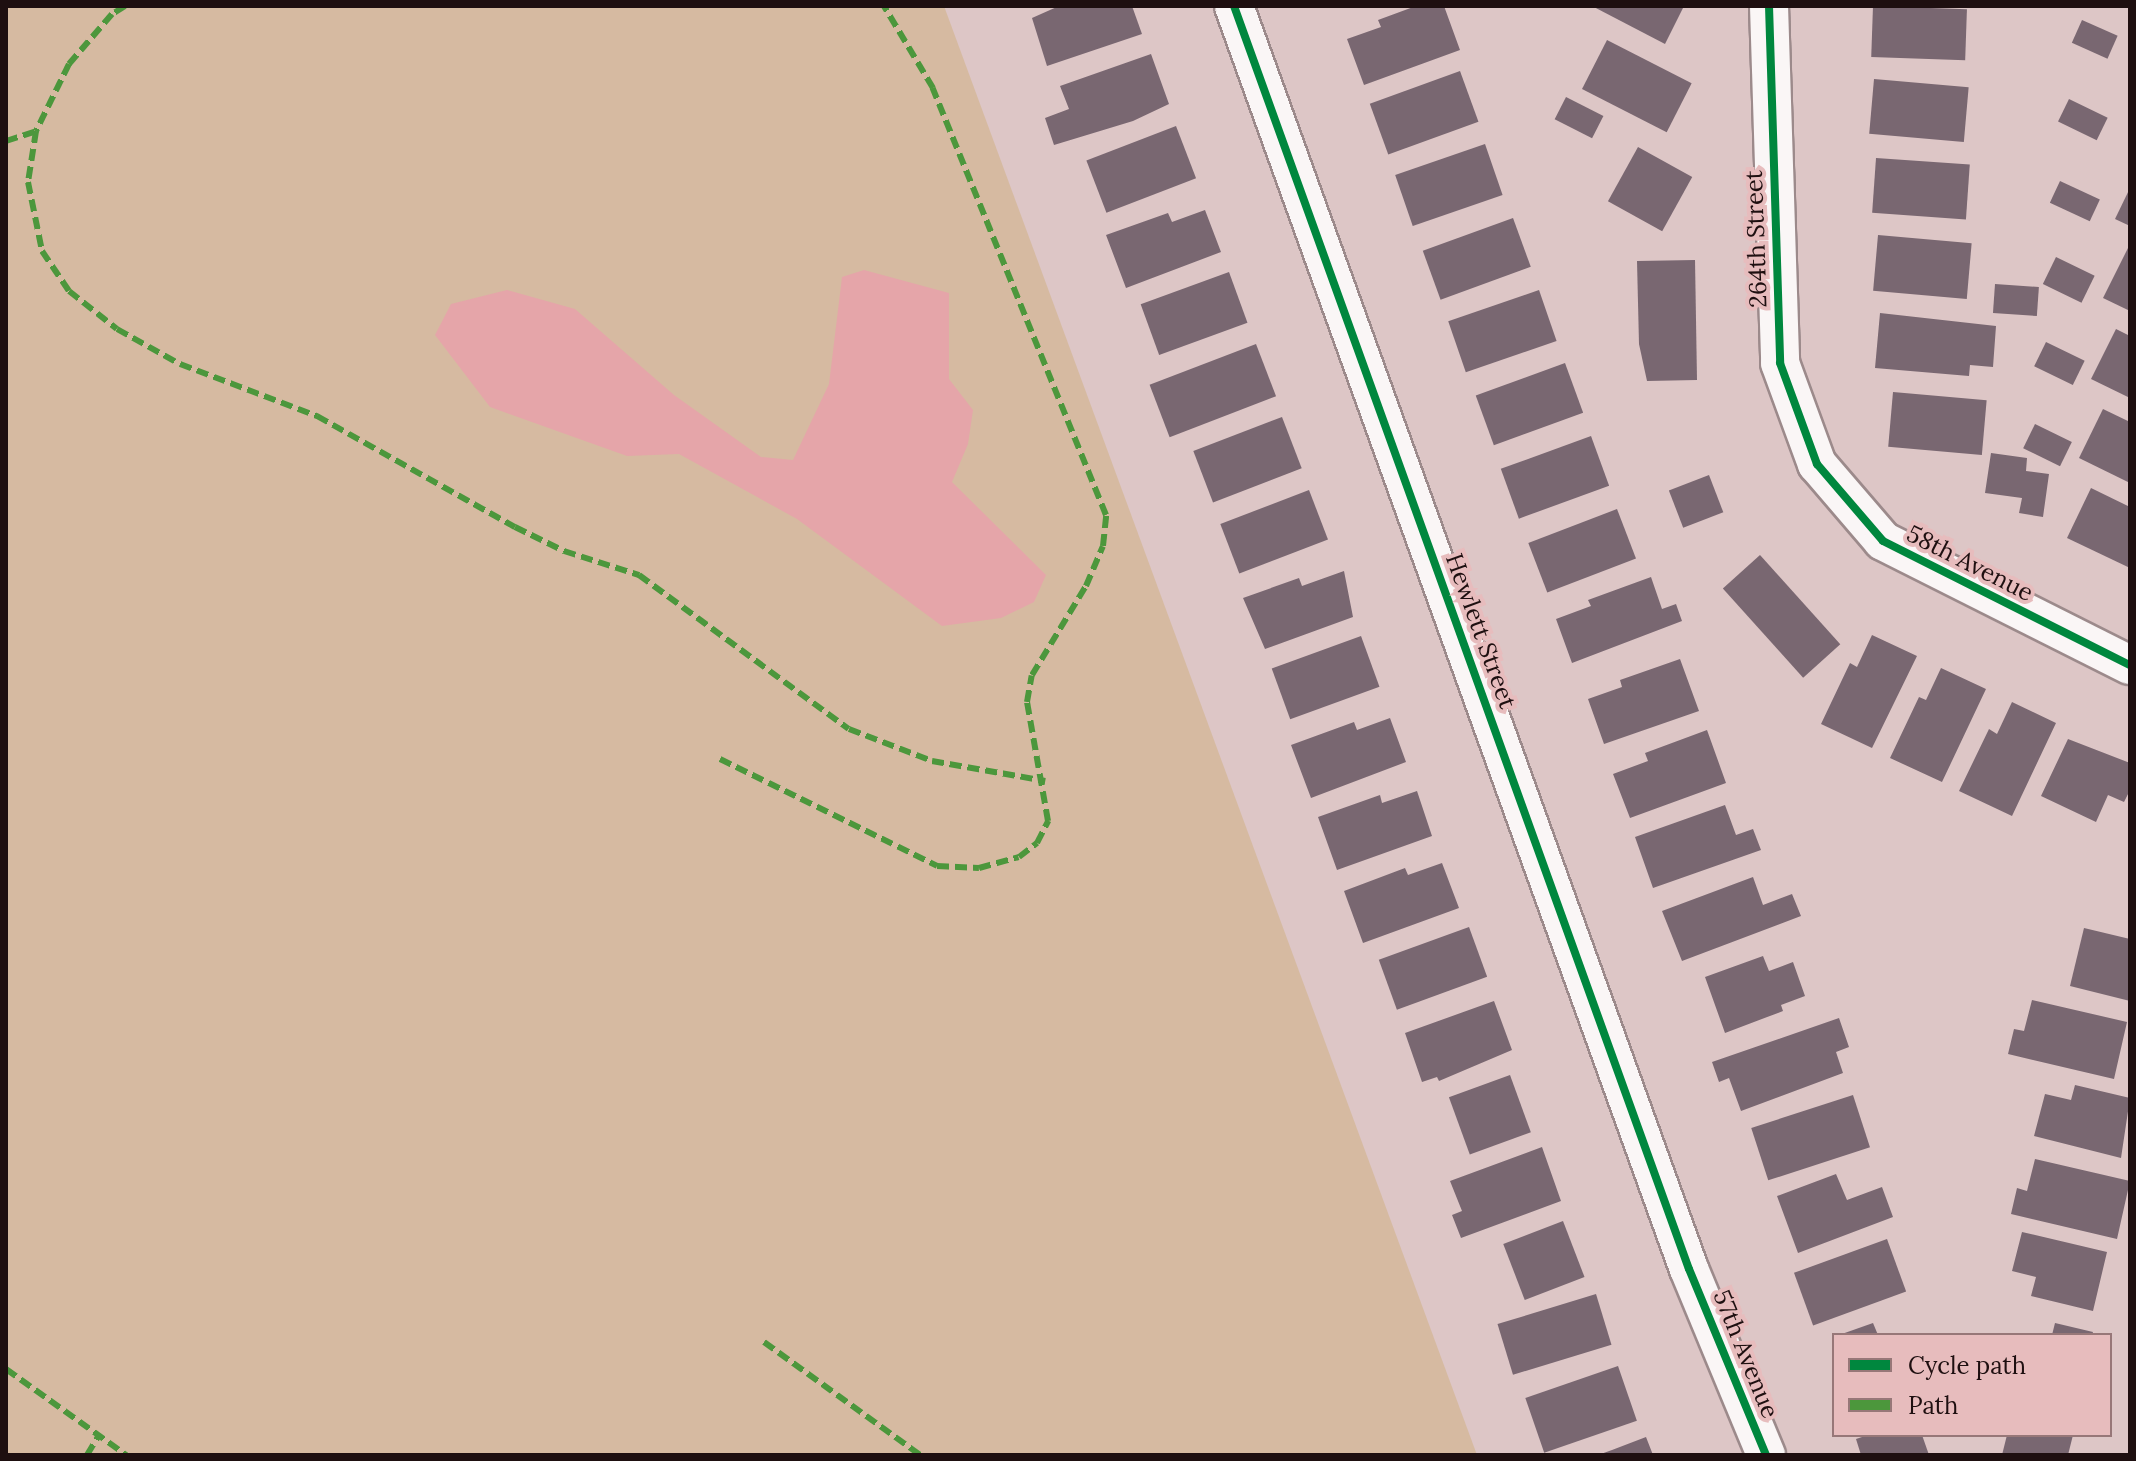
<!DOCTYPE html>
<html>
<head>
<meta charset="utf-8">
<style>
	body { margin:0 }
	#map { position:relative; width:2136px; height:1461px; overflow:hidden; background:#ddc6c6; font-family:Lora,serif }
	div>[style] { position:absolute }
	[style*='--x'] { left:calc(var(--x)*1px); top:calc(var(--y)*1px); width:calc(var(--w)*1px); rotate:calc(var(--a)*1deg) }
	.green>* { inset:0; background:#d6baa1 }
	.water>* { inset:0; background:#e5a5a9 }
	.building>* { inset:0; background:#796771; transform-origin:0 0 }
	.roads { filter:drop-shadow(2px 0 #9c8a8b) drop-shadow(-2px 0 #9c8a8b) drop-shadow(0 2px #9c8a8b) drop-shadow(0 -2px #9c8a8b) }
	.minor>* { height:38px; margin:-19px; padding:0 19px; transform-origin:19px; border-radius:19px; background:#faf6f6 }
	.quiet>* { height:6px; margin-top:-3px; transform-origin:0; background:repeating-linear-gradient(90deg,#4c973c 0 12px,transparent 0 18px) }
	.cycleway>* { height:8px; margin:-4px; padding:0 4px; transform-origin:4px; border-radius:4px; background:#00873e }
	span { translate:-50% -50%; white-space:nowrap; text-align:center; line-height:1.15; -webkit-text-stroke:8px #e7bcbd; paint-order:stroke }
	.street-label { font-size:24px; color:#1e0f10 }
	.frame { position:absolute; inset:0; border:8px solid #1e0f10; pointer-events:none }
	.legend { position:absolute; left:1832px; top:1333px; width:280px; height:104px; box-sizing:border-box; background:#e7bcbd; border:2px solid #977778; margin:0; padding:10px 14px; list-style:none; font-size:24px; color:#1e0f10 }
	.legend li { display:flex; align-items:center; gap:16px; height:40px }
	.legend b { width:40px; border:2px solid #977778 }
</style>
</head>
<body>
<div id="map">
	<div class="green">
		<i style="clip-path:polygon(6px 6px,944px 6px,1477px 1455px,6px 1455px)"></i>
	</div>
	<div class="water">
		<i style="clip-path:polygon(864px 270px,949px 293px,949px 379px,973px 410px,968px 444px,952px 482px,1046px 575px,1034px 602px,1001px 618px,942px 626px,797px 519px,679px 454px,627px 456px,490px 407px,435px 335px,451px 304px,507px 290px,575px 309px,674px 395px,761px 457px,793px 460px,829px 384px,842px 277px)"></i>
	</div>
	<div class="building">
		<i style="clip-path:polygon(1059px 6px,1132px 6px,1142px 34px,1047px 66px,1032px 18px)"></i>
		<i style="clip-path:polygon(1416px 6px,1444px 6px,1460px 50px,1364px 85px,1347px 39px,1381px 27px,1378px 20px)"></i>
		<i style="clip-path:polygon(1592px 6px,1684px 6px,1665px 44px)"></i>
		<i style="left:1873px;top:6px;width:94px;height:51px;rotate:2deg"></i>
		<i style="left:2082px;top:20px;width:39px;height:25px;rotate:24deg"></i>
		<i style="left:1607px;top:40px;width:95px;height:55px;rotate:27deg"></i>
		<i style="clip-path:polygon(1151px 54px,1169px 104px,1133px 121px,1054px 145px,1045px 118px,1069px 109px,1060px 86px)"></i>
		<i style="left:1460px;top:71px;width:54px;height:96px;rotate:70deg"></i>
		<i style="left:1874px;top:79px;width:95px;height:55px;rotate:5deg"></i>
		<i style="left:1566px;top:97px;width:42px;height:25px;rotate:27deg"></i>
		<i style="left:2069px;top:99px;width:43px;height:25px;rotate:26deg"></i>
		<i style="left:1176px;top:126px;width:56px;height:96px;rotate:69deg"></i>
		<i style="left:1485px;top:144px;width:54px;height:95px;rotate:71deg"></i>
		<i style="left:1638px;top:147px;width:62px;height:62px;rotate:29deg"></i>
		<i style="left:1876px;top:158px;width:94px;height:55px;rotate:4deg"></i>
		<i style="left:2060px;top:181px;width:44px;height:24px;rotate:25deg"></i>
		<i style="clip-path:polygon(2130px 188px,2130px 226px,2115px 219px)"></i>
		<i style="clip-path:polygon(1205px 210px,1221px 252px,1126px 288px,1106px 235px,1168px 213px,1172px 222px)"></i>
		<i style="left:1513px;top:218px;width:52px;height:96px;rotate:70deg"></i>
		<i style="left:1878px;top:235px;width:94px;height:56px;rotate:5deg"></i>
		<i style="clip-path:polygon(2128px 248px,2130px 249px,2130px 311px,2103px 298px)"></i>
		<i style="left:2056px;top:257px;width:43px;height:30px;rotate:26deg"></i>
		<i style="clip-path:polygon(1695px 260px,1697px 380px,1647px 381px,1639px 344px,1637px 261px)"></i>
		<i style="left:1229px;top:272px;width:54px;height:94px;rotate:70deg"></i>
		<i style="left:1995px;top:284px;width:44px;height:29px;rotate:4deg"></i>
		<i style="left:1539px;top:290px;width:54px;height:96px;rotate:71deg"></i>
		<i style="clip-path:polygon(1880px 313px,1996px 326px,1993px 367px,1970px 365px,1969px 376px,1875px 368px)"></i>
		<i style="clip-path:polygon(2116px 329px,2130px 336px,2130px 398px,2091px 379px)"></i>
		<i style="left:2046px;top:342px;width:43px;height:27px;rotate:26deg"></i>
		<i style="left:1256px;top:344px;width:56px;height:114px;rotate:69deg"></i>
		<i style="left:1565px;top:363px;width:53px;height:95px;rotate:70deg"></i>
		<i style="left:1893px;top:392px;width:94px;height:55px;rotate:5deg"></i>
		<i style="clip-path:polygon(2103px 409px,2130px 422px,2130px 483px,2079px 458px)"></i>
		<i style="left:1282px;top:417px;width:55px;height:95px;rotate:69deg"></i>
		<i style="left:2035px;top:424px;width:41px;height:27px;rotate:26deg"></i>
		<i style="left:1591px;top:436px;width:53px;height:96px;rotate:70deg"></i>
		<i style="clip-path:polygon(1991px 453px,2027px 458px,2026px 471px,2049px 474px,2043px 517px,2019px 513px,2022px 498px,1985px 493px)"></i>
		<i style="left:1709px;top:475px;width:40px;height:43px;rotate:69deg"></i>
		<i style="clip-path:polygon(2091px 488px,2130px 507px,2130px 568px,2067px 538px)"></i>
		<i style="left:1309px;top:490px;width:53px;height:95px;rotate:69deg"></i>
		<i style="left:1617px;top:509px;width:53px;height:95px;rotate:69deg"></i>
		<i style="left:1760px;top:555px;width:120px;height:50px;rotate:48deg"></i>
		<i style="clip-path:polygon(1344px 571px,1353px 617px,1265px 649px,1243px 598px,1299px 578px,1302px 586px)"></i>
		<i style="clip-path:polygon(1651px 577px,1662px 609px,1676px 604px,1682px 621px,1572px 663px,1556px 619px,1591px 606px,1588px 600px)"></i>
		<i style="clip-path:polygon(1872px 635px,1917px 656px,1872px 748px,1821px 724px,1850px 663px,1857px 667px)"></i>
		<i style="left:1361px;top:636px;width:54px;height:95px;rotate:70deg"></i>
		<i style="clip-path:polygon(1680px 659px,1699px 711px,1604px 744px,1588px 699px,1622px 687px,1620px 680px)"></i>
		<i style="clip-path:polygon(1941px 668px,1986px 689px,1942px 782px,1890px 758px,1919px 697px,1926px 700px)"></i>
		<i style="clip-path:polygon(2012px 702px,2056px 723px,2012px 816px,1959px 791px,1989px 729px,1997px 734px)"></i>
		<i style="clip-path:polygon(1390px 718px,1406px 762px,1311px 798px,1291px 745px,1354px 722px,1357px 730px)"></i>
		<i style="clip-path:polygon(1707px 730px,1726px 783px,1630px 818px,1613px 774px,1648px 761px,1645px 753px)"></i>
		<i style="clip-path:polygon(2068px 739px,2130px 763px,2130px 790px,2124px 802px,2108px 795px,2096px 822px,2041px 796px)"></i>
		<i style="clip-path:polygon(1417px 791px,1432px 836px,1337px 870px,1318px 817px,1380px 795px,1382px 803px)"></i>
		<i style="clip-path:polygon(1725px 805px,1736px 835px,1753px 829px,1761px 850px,1653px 888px,1635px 837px)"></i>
		<i style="clip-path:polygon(1442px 863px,1459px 908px,1363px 943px,1344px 891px,1405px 868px,1408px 875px)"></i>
		<i style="clip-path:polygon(1753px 877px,1763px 905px,1792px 894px,1801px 916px,1682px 961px,1662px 911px)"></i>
		<i style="left:1469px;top:927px;width:53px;height:96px;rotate:70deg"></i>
		<i style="clip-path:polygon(2084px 928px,2130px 939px,2130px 1001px,2070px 986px)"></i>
		<i style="clip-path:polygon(1763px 956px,1769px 971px,1793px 962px,1805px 996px,1781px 1005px,1783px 1011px,1725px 1033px,1705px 977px)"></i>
		<i style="clip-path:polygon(2032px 1000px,2127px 1022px,2114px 1079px,2008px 1054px,2014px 1029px,2024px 1031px)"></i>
		<i style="clip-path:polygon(1494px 1001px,1512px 1050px,1439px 1081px,1437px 1077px,1422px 1082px,1405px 1033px)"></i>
		<i style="clip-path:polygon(1839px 1018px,1849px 1047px,1836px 1052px,1843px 1073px,1741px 1111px,1729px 1078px,1719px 1082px,1712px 1062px)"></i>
		<i style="left:1510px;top:1075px;width:61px;height:65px;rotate:70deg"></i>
		<i style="clip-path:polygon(2075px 1085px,2130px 1098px,2121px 1158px,2034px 1136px,2045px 1094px,2071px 1100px)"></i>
		<i style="left:1853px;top:1095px;width:55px;height:107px;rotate:72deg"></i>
		<i style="clip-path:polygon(1542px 1147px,1561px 1201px,1461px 1238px,1452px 1215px,1462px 1211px,1450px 1181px)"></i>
		<i style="clip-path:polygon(2035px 1159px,2130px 1181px,2117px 1239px,2011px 1214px,2017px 1188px,2027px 1191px)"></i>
		<i style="clip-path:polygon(1836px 1174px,1847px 1200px,1882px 1187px,1893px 1217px,1798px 1253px,1777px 1196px)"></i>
		<i style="left:1563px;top:1221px;width:60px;height:64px;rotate:69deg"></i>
		<i style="clip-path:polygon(2022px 1232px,2107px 1252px,2093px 1311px,2031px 1296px,2036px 1277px,2012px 1271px)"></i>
		<i style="left:1887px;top:1239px;width:56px;height:99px;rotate:70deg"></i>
		<i style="left:1596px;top:1294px;width:53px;height:103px;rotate:73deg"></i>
		<i style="clip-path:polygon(1873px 1323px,1878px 1335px,1839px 1335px)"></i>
		<i style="clip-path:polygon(2055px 1323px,2093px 1332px,2092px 1335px,2052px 1335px)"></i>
		<i style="left:1618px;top:1366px;width:58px;height:98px;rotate:71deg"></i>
		<i style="clip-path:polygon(1868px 1435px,1922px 1435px,1929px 1455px,1861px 1455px,1856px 1439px)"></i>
		<i style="clip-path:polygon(2007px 1435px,2073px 1435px,2068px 1455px,2002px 1455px)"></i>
		<i style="clip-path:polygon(1646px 1437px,1653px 1455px,1598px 1455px,1612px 1450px)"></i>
	</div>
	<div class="roads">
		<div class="minor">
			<i style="--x:1234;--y:6;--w:1342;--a:70.19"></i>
			<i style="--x:1689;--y:1269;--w:201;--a:67.5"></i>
			<i style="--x:1769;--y:6;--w:357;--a:88.2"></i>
			<i style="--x:1780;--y:363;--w:108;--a:69.9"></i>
			<i style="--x:1817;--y:464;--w:101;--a:49.4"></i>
			<i style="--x:1883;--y:541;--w:276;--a:26.7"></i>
		</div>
	</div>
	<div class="quiet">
		<i style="--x:125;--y:6;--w:15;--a:148"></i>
		<i style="--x:112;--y:14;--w:66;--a:130.7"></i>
		<i style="--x:69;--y:64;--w:75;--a:116.2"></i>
		<i style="--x:36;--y:131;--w:52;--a:98.9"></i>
		<i style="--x:28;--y:182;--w:70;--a:78.5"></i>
		<i style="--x:42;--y:251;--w:48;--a:56"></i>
		<i style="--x:69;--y:291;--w:61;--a:38.4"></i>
		<i style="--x:117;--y:329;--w:72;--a:29.1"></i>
		<i style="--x:180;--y:364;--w:147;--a:20.8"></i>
		<i style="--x:317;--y:416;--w:227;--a:29.3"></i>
		<i style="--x:515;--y:527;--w:55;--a:26.1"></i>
		<i style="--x:564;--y:551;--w:79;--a:17.7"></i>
		<i style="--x:639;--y:575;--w:260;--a:36.3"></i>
		<i style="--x:849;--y:729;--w:89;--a:21.1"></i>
		<i style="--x:932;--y:761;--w:115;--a:10"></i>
		<i style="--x:6;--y:141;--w:32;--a:-18"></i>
		<i style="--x:720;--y:759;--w:242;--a:26.2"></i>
		<i style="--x:937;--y:866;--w:42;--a:2.7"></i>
		<i style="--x:979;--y:868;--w:41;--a:-15.4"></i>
		<i style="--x:1019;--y:857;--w:23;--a:-38"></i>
		<i style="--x:1037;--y:843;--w:25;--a:-63"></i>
		<i style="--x:1048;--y:821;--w:121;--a:-100"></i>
		<i style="--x:1027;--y:702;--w:27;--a:-80"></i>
		<i style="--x:1032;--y:675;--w:104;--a:-58.8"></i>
		<i style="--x:1086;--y:586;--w:43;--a:-67"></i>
		<i style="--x:1103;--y:546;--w:31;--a:-84"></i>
		<i style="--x:1106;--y:515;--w:461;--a:-112.1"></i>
		<i style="--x:933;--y:88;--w:96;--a:-120.9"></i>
		<i style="--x:764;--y:1342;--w:193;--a:35.9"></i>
		<i style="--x:6;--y:1369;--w:148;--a:35.6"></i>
		<i style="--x:87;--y:1455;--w:21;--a:-59"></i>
	</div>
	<div class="cycleway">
		<i style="--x:1234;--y:6;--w:1342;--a:70.19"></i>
		<i style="--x:1689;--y:1269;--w:201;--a:67.5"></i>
		<i style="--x:1769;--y:6;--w:357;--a:88.2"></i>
		<i style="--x:1780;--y:363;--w:108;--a:69.9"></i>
		<i style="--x:1817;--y:464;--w:101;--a:49.4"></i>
		<i style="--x:1883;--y:541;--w:276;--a:26.7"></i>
	</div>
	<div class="street-label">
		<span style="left:1756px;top:239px;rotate:-92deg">264th Street</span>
		<span style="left:1970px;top:563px;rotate:27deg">58th Avenue</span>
		<span style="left:1481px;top:631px;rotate:70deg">Hewlett Street</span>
		<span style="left:1746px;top:1354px;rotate:68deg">57th Avenue</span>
	</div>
	<div class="frame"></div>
	<ul class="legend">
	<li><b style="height:10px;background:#00873e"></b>Cycle path</li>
	<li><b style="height:10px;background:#4c973c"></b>Path</li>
	</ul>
</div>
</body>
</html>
